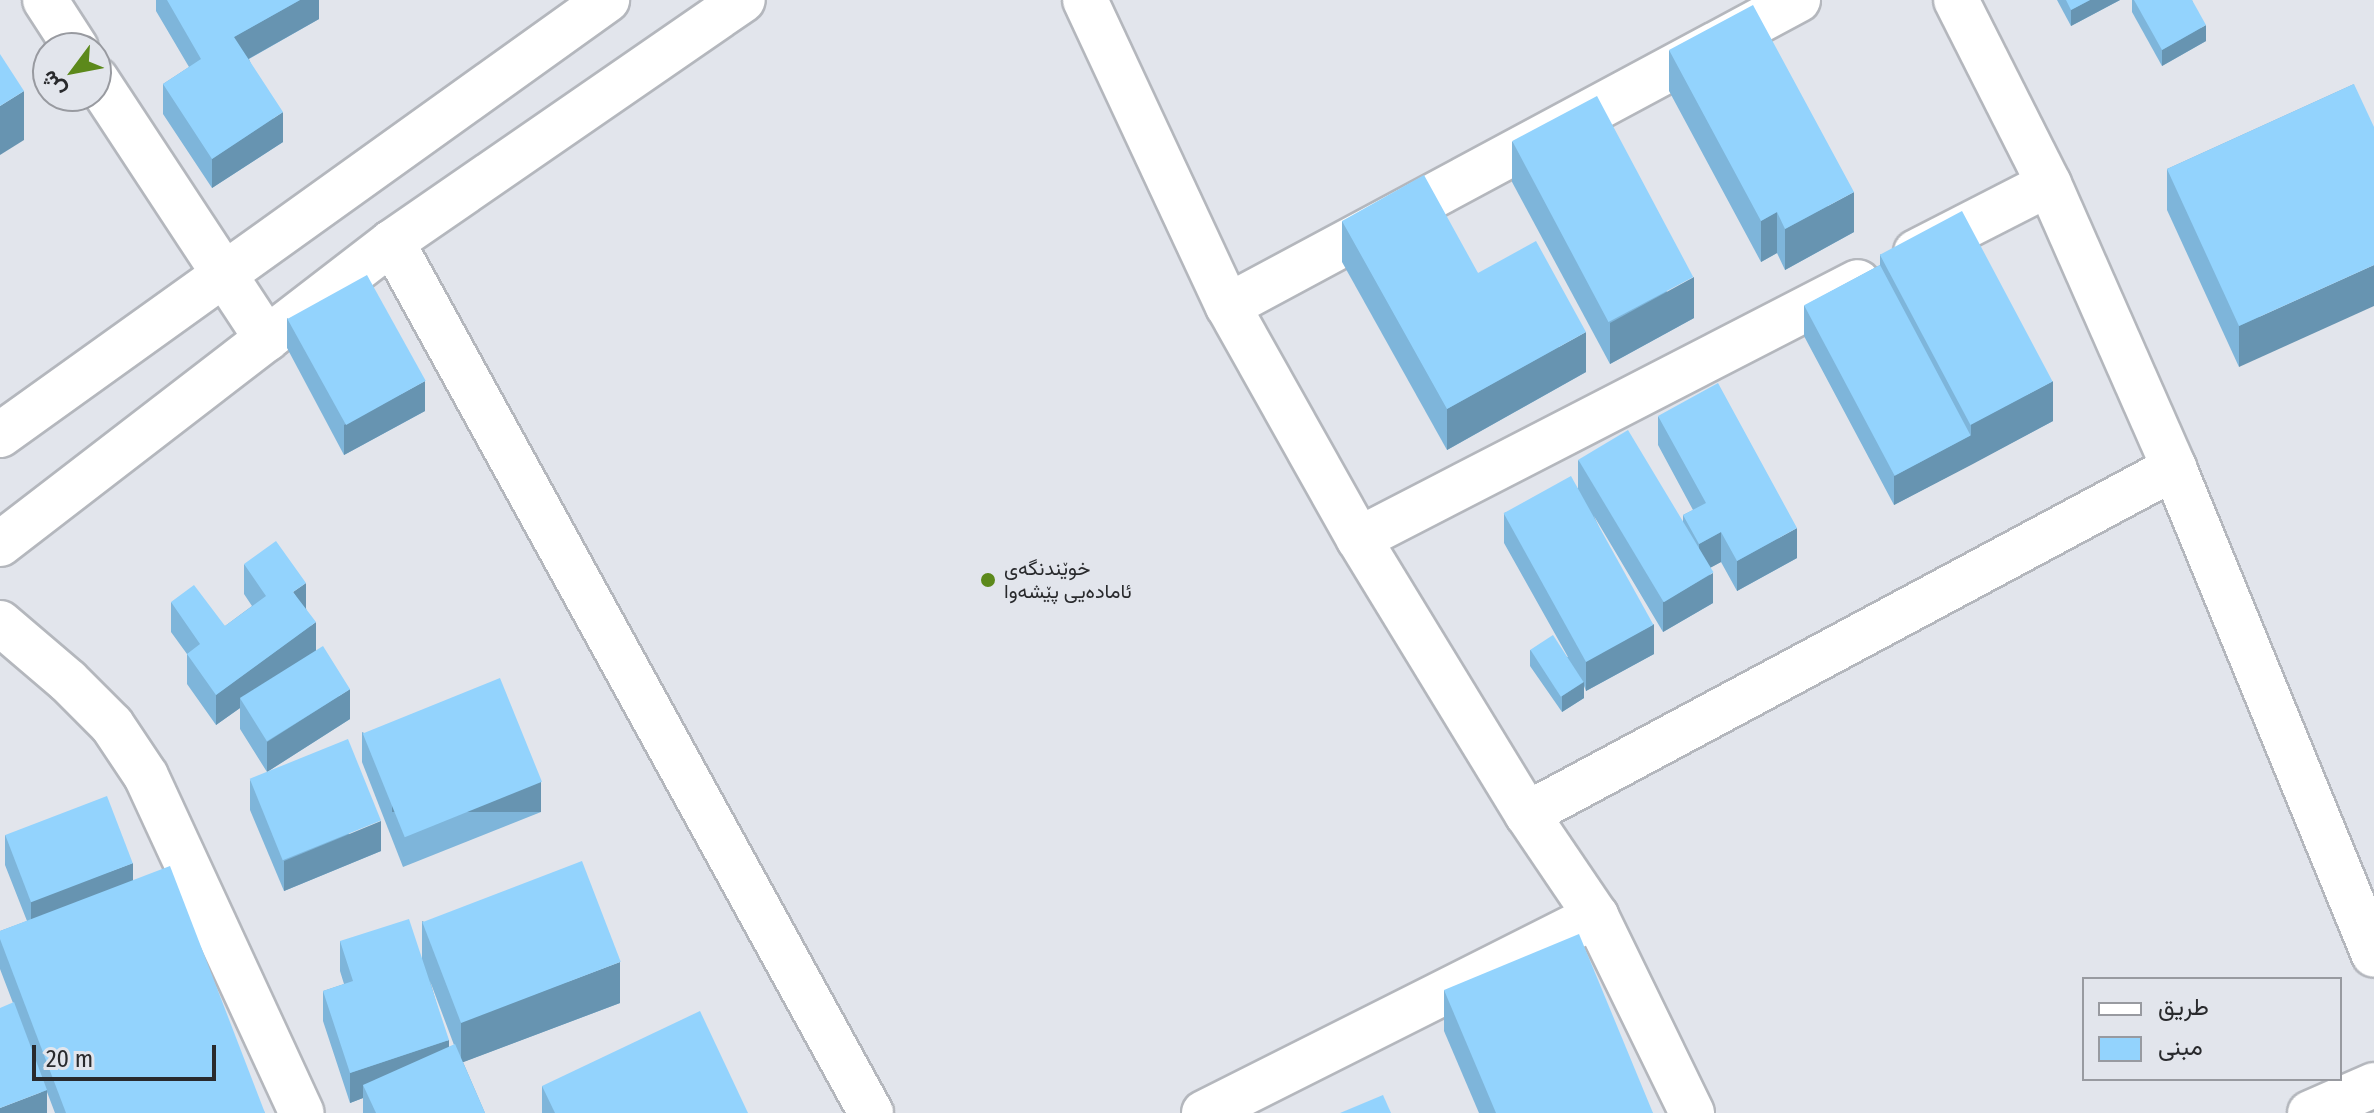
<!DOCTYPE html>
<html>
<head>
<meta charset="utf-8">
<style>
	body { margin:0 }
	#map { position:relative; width:2374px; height:1113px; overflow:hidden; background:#e2e5ec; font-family:"Fira Sans Condensed",Vazirmatn,sans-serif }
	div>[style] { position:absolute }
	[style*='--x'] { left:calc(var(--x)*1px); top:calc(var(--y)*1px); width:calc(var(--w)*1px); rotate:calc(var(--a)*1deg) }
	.roads { filter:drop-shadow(2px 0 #b4b7bd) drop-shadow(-2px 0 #b4b7bd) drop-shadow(0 2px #b4b7bd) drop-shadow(0 -2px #b4b7bd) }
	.minor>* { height:44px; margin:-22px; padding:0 22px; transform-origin:22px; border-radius:22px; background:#fff }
	.wall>* { inset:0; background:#7eb5da }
	.shaded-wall>* { inset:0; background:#6794b1; transform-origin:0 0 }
	.building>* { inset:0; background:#93d3fd; transform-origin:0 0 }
	.dots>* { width:22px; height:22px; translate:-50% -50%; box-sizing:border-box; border:4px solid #e2e5ec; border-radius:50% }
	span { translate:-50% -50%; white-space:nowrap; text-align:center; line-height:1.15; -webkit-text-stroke:7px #e2e5ec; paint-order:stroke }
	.poi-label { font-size:20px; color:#292a2d }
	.left { translate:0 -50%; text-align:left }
	.legend { position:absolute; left:2082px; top:977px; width:260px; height:104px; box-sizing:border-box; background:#e2e5ec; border:2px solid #989aa0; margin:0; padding:10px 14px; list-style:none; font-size:24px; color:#292a2d }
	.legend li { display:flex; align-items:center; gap:16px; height:40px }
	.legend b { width:40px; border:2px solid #989aa0 }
	.north { position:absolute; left:32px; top:32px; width:80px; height:80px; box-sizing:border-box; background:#e2e5ec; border:2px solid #989aa0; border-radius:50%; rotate:238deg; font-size:22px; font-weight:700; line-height:32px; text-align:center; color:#292a2d }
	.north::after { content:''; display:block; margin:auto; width:28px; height:36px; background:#5c891b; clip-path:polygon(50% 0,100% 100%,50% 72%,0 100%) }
	.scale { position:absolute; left:32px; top:1045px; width:184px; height:36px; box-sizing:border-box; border:4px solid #292a2d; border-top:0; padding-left:10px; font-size:24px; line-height:28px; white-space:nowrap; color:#292a2d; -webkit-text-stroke:6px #e2e5ec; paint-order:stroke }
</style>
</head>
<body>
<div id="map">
	<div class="roads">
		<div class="minor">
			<i style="--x:45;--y:0;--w:57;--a:57.1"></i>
			<i style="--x:1085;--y:0;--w:338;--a:65"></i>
			<i style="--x:1228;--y:306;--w:267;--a:60.7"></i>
			<i style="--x:1359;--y:539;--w:322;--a:58.6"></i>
			<i style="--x:1527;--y:814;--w:123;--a:55.9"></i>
			<i style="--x:1596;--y:916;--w:219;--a:64"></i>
			<i style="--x:1956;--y:0;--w:206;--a:63.2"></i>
			<i style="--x:2049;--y:184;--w:310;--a:66.2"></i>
			<i style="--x:2174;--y:468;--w:526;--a:67.67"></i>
			<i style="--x:96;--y:79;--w:311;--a:56.7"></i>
			<i style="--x:392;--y:242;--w:994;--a:61.19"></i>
			<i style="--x:1916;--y:252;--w:149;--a:-27.1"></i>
			<i style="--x:1228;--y:306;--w:647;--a:-28.23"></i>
			<i style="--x:0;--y:435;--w:747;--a:-35.63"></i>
			<i style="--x:1359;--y:539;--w:561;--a:-27.25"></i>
			<i style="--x:0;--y:544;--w:495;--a:-37.6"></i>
			<i style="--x:392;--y:242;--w:426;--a:-34.6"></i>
			<i style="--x:0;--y:623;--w:89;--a:40.5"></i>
			<i style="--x:68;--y:681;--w:62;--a:45"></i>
			<i style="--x:112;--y:725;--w:61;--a:56.3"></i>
			<i style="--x:146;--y:776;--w:371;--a:65.2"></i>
			<i style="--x:1527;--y:814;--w:734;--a:-28.14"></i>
			<i style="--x:1204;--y:1113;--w:439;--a:-26.7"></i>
			<i style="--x:2310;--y:1113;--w:70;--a:-23.6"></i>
		</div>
	</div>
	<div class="wall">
		<i style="clip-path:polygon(156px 0,319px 0,319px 19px,249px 59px,283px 142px,212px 188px,163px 114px,163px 84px,189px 67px,156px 11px)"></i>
		<i style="clip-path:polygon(2057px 0,2120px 0,2071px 26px)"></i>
		<i style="clip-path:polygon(2132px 0,2192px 0,2206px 41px,2162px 66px,2132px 12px)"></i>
		<i style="clip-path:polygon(1669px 50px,1854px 232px,1785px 270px,1777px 253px,1761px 262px,1669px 91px)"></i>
		<i style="clip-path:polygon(2354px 84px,2239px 367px,2167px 210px,2167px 169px)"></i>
		<i style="clip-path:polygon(1512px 141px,1694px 318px,1610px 364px,1512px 182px)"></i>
		<i style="clip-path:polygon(1342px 221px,1478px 273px,1586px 372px,1447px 450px,1342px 262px)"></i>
		<i style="clip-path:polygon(1880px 254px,2053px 421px,1894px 505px,1804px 336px,1804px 306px,1880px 265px)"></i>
		<i style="clip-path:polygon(287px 318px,425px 411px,344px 455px,287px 348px)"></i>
		<i style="clip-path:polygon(1658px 416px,1797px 558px,1737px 591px,1721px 562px,1709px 568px,1713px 603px,1663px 632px,1594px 516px,1654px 654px,1586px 691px,1584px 686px,1584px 698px,1562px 712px,1530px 666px,1530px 650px,1568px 657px,1504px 543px,1504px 513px,1578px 488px,1578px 460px,1683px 524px,1683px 515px,1693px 510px,1658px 445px)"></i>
		<i style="clip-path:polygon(244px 564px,306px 608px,316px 650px,350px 719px,267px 772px,240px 729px,240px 708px,216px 725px,187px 684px,187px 654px,171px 632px,171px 602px,225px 626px,252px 606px,244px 594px)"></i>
		<i style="clip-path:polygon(362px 732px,541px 812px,403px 867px,362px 762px)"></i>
		<i style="clip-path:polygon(250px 780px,381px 851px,284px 891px,250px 810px)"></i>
		<i style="clip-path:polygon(5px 835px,133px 880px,265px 1113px,55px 1113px,47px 1092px,47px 1113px,13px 1003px,0 969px,0 931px,27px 921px,5px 865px)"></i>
		<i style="clip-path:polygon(evenodd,422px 921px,620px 1003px,463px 1062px,485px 1113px,363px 1113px,363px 1098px,350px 1103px,323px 1021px,323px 991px,344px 984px,340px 971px,340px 941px,422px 959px,422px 921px,430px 981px,454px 1045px,449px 1047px,430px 981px)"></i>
		<i style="clip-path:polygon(1444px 990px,1653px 1113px,1479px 1113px,1444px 1031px)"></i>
		<i style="clip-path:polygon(542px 1086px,748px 1113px,542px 1113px)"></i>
	</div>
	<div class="shaded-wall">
		<i style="clip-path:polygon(300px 0,319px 0,319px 19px,234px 67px,234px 37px)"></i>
		<i style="clip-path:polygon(2090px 0,2120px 0,2071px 26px,2071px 10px)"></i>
		<i style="clip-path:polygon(2206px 25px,2206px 41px,2162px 66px,2162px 50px)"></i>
		<i style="clip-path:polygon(24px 91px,24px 140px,0 155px,0 106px)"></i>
		<i style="clip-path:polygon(283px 112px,283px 142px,212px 188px,212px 159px)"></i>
		<i style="clip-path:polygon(1854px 192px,1854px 232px,1785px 270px,1785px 229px)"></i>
		<i style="clip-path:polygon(1777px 212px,1777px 253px,1761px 262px,1761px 221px)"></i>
		<i style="clip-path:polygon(2374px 265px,2374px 306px,2239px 367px,2239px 326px)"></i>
		<i style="clip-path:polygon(1694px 277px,1694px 318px,1610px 364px,1610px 323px)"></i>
		<i style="clip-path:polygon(1586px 332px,1586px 372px,1447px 450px,1447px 409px)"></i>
		<i style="clip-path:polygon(425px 381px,425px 411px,344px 455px,344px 425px)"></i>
		<i style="clip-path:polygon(2053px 381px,2053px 421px,1971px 465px,1971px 424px)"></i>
		<i style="clip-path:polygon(1971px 435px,1971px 465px,1894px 505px,1894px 476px)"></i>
		<i style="clip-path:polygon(1797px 528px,1797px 558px,1737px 591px,1737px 561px)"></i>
		<i style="clip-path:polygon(1721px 532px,1721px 562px,1699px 574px,1699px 544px)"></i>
		<i style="clip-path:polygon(1713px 573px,1713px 603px,1663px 632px,1663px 602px)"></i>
		<i style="clip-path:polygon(306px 583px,306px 613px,293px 592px)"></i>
		<i style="clip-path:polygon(316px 622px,316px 652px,240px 699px,240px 708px,216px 725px,216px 695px)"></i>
		<i style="clip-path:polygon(1654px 624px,1654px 654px,1586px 691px,1586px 661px)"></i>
		<i style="clip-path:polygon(1584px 682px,1584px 698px,1562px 712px,1562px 696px)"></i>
		<i style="clip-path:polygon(350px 689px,350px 719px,267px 772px,267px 742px)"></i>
		<i style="left:541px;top:782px;width:30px;height:149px;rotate:90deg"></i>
		<i style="clip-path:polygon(381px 821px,381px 851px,284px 891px,284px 861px)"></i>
		<i style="clip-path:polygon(133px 863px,133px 893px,31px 931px,31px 901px)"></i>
		<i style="clip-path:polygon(620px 962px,620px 1003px,461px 1063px,461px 1022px)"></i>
		<i style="clip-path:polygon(449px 1040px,449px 1070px,363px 1085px,363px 1098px,350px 1103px,350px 1073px)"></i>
		<i style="clip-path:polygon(47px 1090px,47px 1113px,0 1113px,0 1108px)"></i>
	</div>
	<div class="building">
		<i style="clip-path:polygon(167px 0,300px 0,234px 37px,283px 112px,212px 159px,163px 84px,201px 59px)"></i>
		<i style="clip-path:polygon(2066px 0,2090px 0,2071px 10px)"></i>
		<i style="clip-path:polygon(2134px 0,2192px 0,2206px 25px,2162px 50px)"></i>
		<i style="clip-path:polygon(1753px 5px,1854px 192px,1785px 229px,1777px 212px,1761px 221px,1669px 50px)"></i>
		<i style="clip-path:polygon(0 54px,24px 91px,0 106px)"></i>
		<i style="clip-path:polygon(2354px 84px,2374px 127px,2374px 265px,2239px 326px,2167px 169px)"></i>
		<i style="left:1597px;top:96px;width:205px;height:96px;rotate:62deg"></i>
		<i style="clip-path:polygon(1424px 175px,1478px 273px,1536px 241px,1586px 332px,1447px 409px,1342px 221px)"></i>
		<i style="left:1962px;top:211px;width:193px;height:93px;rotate:62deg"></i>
		<i style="left:1880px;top:265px;width:193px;height:86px;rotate:62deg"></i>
		<i style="left:367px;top:275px;width:121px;height:91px;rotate:61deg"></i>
		<i style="clip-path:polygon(1718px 383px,1797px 528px,1737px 561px,1721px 532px,1699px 544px,1683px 515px,1706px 503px,1658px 416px)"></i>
		<i style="left:1628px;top:430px;width:166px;height:58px;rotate:59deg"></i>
		<i style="left:1571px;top:476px;width:170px;height:77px;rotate:61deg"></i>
		<i style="clip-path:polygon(276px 541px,306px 583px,293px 592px,316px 622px,216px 695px,187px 654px,200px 644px,171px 602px,194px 585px,225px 626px,266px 596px,244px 564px)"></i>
		<i style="left:1553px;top:635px;width:56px;height:27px;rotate:57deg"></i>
		<i style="left:323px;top:646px;width:51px;height:98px;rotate:58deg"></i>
		<i style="left:500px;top:678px;width:112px;height:148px;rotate:68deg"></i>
		<i style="left:348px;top:739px;width:88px;height:106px;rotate:68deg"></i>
		<i style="left:107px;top:796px;width:72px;height:109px;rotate:69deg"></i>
		<i style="left:582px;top:861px;width:108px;height:171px;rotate:69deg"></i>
		<i style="clip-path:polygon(170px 866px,265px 1113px,66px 1113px,0 939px,0 931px)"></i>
		<i style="clip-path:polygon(409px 919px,449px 1040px,350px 1073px,323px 991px,353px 981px,340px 941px)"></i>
		<i style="clip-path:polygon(1579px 934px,1653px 1113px,1496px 1113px,1444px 990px)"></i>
		<i style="clip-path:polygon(14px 1002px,47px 1090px,0 1108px,0 1008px)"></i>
		<i style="clip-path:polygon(700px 1011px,748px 1113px,555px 1113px,542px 1086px)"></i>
		<i style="clip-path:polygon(455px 1044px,485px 1113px,376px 1113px,363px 1085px)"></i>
		<i style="clip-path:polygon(1383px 1095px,1391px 1113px,1340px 1113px)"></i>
	</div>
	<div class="dots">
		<i style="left:988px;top:580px;background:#5c891b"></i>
	</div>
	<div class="poi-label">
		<span class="left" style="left:1004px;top:580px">خوێندنگەی<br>ئامادەیی پێشەوا</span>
	</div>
	<ul class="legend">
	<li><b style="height:10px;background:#fff"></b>طريق</li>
	<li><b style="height:22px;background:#93d3fd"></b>مبنى</li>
	</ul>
	<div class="north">ش</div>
	<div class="scale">20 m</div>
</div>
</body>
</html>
